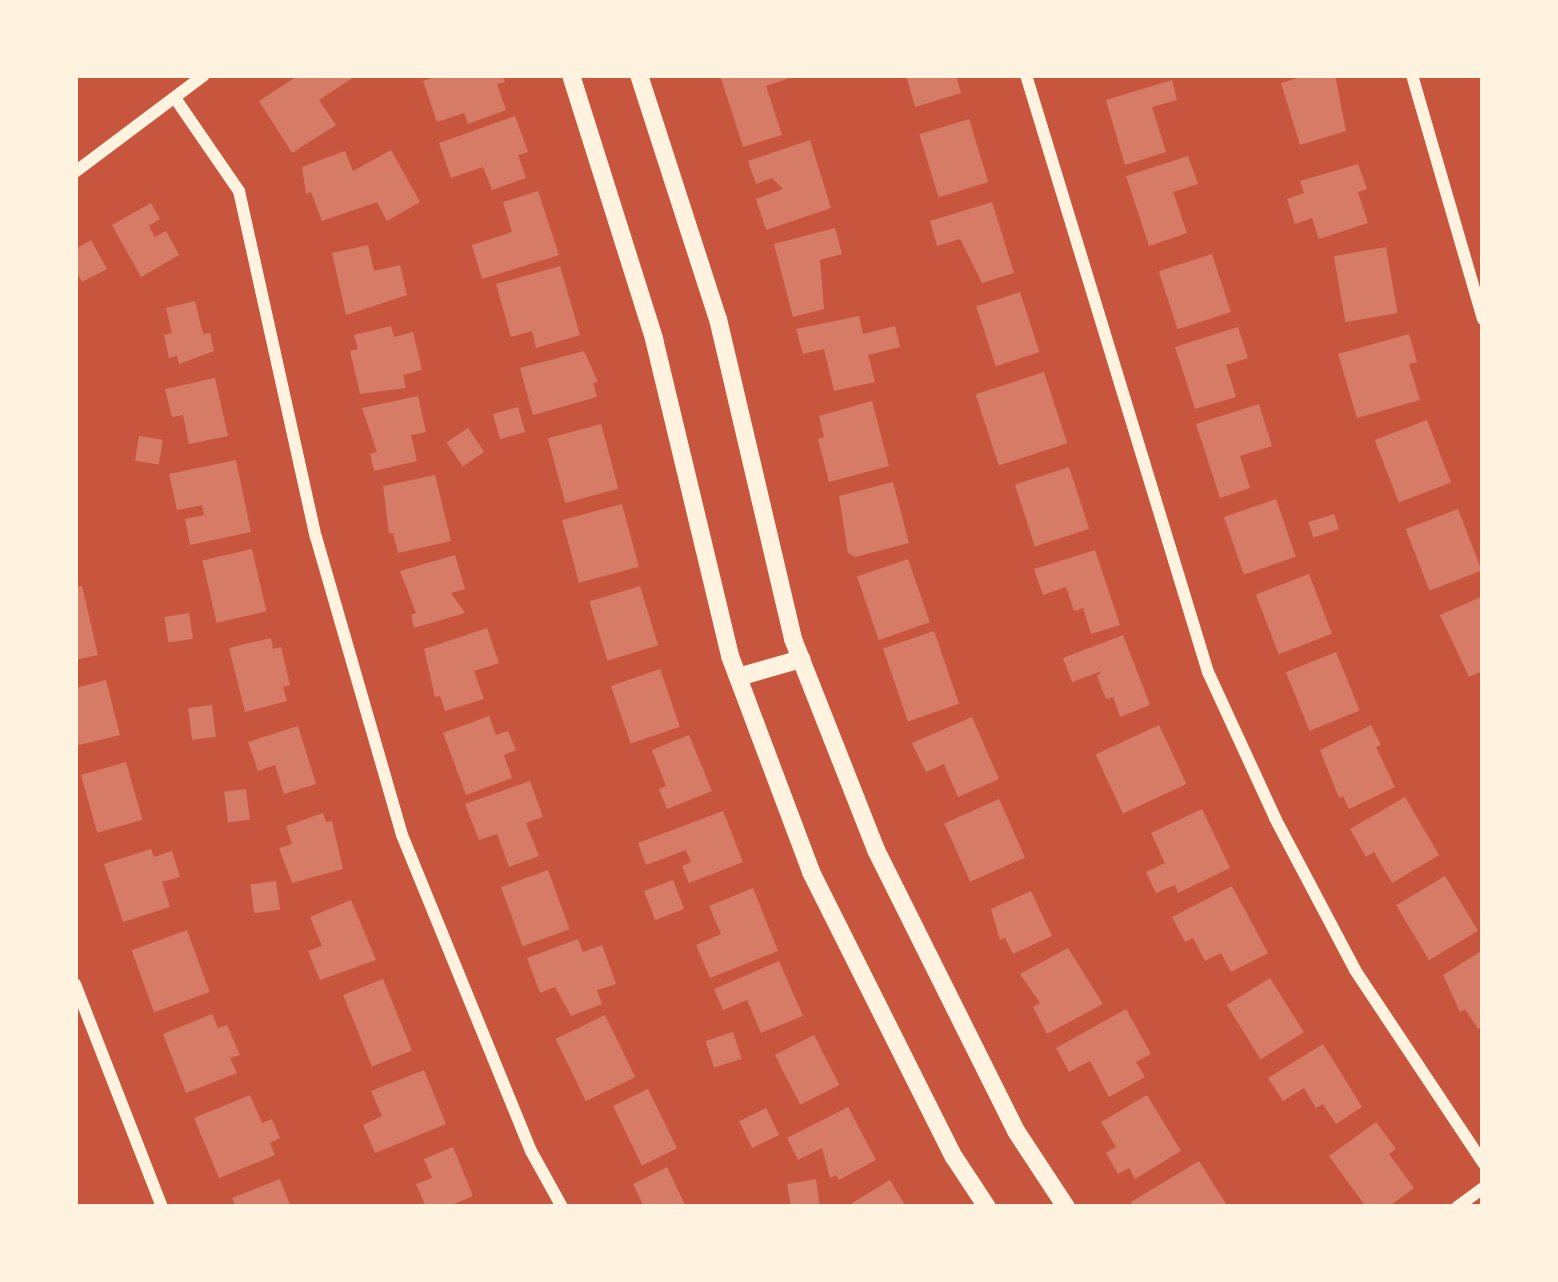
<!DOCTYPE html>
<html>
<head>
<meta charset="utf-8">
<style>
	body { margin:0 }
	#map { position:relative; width:1558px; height:1282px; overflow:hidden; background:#c8553d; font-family:Karla,sans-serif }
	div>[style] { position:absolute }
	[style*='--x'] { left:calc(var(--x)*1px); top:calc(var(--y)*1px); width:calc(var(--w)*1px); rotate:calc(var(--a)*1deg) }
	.building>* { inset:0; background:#d67c66; transform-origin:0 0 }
	.minor>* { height:12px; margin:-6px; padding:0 6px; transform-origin:6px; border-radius:6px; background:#fff3e0 }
	.secondary>* { height:18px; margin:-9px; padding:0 9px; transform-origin:9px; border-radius:9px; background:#fff3e0 }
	span { translate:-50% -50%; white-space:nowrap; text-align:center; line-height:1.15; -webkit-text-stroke:9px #fff3e0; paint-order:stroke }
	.frame { position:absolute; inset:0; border:78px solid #fff3e0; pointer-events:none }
</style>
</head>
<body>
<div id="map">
	<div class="building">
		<i style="clip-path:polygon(299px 75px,357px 75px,319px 100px,336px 125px,292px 153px,259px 101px)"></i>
		<i style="clip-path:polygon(440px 75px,502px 75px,505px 82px,497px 84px,506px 110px,468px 124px,464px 113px,437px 122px,423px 81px)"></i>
		<i style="clip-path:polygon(720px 75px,799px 75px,766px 86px,782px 135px,743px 147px)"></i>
		<i style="clip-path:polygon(906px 75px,956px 75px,961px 93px,915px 107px)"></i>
		<i style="clip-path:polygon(1307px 75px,1335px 75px,1346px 131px,1300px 145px,1281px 83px)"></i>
		<i style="clip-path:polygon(1172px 80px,1177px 100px,1152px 107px,1166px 152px,1125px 165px,1106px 100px)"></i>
		<i style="clip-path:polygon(515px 116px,528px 152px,518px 155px,526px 178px,492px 190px,483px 167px,451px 178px,439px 143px)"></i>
		<i style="left:969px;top:119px;width:66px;height:52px;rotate:73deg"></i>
		<i style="clip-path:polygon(810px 140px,831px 208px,766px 230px,756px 199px,783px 189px,772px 178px,756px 184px,748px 161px)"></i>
		<i style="clip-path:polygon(391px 150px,420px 202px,387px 221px,377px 202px,322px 221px,311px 192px,306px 194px,302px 167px,345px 151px,353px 171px)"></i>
		<i style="clip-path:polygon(1188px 156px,1198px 184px,1173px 192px,1187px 233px,1149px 246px,1126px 176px)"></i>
		<i style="clip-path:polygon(1358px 164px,1367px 189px,1358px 192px,1368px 223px,1319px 239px,1312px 218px,1295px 224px,1287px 199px,1304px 193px,1300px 181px)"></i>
		<i style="clip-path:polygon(538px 191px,559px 255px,482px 279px,472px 245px,512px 232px,503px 202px)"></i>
		<i style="clip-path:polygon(992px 202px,1014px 273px,982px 283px,960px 239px,937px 246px,930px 221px)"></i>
		<i style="clip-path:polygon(151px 203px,160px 219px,149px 226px,155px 237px,166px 231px,179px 255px,141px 277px,112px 225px)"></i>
		<i style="clip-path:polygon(835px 228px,842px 254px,820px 260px,824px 309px,793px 317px,774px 244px)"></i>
		<i style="clip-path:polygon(91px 240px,107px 269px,82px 282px,75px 269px,75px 249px)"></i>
		<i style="clip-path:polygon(368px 245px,374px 271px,400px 265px,407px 295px,346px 315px,332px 253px)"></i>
		<i style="left:1386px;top:247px;width:67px;height:53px;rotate:80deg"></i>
		<i style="left:1212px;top:254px;width:61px;height:56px;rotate:72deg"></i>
		<i style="clip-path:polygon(560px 266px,580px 335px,536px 348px,532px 331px,511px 337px,496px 284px)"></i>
		<i style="left:1020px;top:292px;width:63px;height:46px;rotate:72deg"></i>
		<i style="clip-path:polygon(195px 301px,203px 334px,210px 333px,214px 351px,179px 364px,177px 356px,169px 358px,164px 335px,172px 333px,166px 308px)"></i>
		<i style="clip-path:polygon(859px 316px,863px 334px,895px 326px,900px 347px,868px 355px,875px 382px,834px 391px,824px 349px,803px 354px,796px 329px)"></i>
		<i style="clip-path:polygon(391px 326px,394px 337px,413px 332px,422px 370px,403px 375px,406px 388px,360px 394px,350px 351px,358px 349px,354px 335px)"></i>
		<i style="clip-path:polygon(1238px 327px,1248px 358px,1226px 365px,1236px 397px,1195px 409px,1175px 347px)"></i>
		<i style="clip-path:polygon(1409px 334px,1417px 362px,1409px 364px,1420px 400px,1357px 418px,1338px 354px)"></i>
		<i style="clip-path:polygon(584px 351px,598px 382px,593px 383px,597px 397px,533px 415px,520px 368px)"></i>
		<i style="left:1044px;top:372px;width:75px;height:72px;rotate:72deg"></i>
		<i style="clip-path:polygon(215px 378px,228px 436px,189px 444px,183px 415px,172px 417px,165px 389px)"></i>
		<i style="clip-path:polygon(418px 396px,426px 432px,411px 435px,417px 461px,374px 471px,370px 454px,377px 452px,362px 408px)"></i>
		<i style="clip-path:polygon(872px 401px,889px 466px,829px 482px,818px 439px,824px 437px,819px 416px)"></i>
		<i style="clip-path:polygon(1259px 404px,1272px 446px,1240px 456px,1250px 488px,1220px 498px,1196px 424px)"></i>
		<i style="left:518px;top:407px;width:26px;height:26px;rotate:74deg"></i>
		<i style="left:1427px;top:420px;width:67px;height:56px;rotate:69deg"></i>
		<i style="left:601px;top:424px;width:67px;height:55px;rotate:75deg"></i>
		<i style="left:468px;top:428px;width:29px;height:26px;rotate:56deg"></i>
		<i style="left:139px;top:436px;width:24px;height:25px;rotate:9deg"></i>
		<i style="clip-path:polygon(236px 460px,251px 532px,190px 545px,185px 519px,204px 515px,202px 505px,177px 510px,169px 474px)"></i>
		<i style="left:1069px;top:467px;width:65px;height:57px;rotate:72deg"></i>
		<i style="clip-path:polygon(435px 475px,451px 541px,398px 553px,393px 533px,389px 534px,383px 486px)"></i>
		<i style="clip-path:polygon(893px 482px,909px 543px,855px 557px,848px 553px,839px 496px)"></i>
		<i style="left:1276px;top:499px;width:61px;height:55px;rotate:71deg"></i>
		<i style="left:622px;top:504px;width:65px;height:62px;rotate:75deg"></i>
		<i style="left:1458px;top:509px;width:66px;height:56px;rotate:69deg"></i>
		<i style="left:1334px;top:514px;width:16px;height:27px;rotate:72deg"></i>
		<i style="left:252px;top:549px;width:64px;height:51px;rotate:77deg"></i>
		<i style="clip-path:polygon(1095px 550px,1120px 625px,1091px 634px,1083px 608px,1074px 611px,1066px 587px,1043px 595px,1034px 569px)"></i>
		<i style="clip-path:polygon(455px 555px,465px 589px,451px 593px,465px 613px,414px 628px,411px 615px,416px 613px,400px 571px)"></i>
		<i style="left:908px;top:559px;width:67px;height:54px;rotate:71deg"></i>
		<i style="left:1309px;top:574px;width:64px;height:57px;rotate:69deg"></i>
		<i style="clip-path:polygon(82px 586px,98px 655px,75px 660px,75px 587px)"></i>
		<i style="left:640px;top:586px;width:62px;height:53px;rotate:73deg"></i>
		<i style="clip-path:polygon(1483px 596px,1483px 671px,1469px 677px,1440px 615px)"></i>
		<i style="left:189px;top:613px;width:26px;height:25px;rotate:81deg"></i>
		<i style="clip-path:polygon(487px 628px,499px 663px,474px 671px,484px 699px,445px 711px,440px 696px,435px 697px,424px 649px)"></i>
		<i style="left:934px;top:631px;width:77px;height:54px;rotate:71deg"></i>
		<i style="clip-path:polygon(1123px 635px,1150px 705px,1120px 717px,1113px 697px,1106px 699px,1097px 676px,1102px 671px,1072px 682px,1063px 658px)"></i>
		<i style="clip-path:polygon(271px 638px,273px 649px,281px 647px,290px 685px,283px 687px,287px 701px,245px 712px,229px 648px)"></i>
		<i style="left:1336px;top:652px;width:63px;height:54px;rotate:68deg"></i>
		<i style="left:660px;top:669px;width:61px;height:52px;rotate:71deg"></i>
		<i style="clip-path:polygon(106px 680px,120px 735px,75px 746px,75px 688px)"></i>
		<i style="left:212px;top:705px;width:32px;height:24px;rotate:83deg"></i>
		<i style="clip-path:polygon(489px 716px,496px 735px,508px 731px,516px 750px,504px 755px,512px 778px,466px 795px,443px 733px)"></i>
		<i style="clip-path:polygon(972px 717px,999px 779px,958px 797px,944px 764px,926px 772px,912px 743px)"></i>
		<i style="left:1159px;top:725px;width:65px;height:70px;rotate:65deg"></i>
		<i style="clip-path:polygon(1371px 725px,1381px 745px,1376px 747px,1395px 787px,1349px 809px,1343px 796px,1339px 798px,1320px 750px)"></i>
		<i style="clip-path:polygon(298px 726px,316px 784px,284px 794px,275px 765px,258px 771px,248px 742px)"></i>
		<i style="clip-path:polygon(689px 735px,712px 791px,667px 809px,659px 789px,666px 786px,652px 750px)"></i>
		<i style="left:126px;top:762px;width:60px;height:47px;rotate:74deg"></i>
		<i style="clip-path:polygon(530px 781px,543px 817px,526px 823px,539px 856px,509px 867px,497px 834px,479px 840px,465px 804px)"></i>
		<i style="left:246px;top:789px;width:31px;height:22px;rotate:83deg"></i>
		<i style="clip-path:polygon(1405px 797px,1439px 855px,1392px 883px,1374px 852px,1366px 857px,1350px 829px)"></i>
		<i style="left:999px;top:799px;width:64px;height:60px;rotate:66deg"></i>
		<i style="clip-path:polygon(1202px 809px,1230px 868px,1178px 893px,1175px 885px,1156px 893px,1146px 872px,1165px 863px,1151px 833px)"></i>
		<i style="clip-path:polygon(723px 811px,743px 862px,689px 883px,682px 866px,691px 862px,686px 850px,646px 865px,638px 843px)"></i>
		<i style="clip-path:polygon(323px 813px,326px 822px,332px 821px,343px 869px,292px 883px,279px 848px,292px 844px,286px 826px)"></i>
		<i style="clip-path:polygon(151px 849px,154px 857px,172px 851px,180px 877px,162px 882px,170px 907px,123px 922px,104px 864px)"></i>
		<i style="left:548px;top:870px;width:63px;height:50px;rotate:70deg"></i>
		<i style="left:1445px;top:876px;width:64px;height:57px;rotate:59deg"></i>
		<i style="left:673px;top:880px;width:31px;height:31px;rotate:69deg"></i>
		<i style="left:276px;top:881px;width:29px;height:26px;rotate:82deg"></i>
		<i style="clip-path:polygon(1232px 886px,1268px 953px,1231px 972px,1221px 953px,1205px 961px,1193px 938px,1185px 942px,1172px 917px)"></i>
		<i style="clip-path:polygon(753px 888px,778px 951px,710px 978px,696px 945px,721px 934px,709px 906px)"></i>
		<i style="clip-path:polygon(1031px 891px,1052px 936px,1013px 954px,1005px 938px,1000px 940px,991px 909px)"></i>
		<i style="clip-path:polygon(351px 900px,376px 960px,320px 980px,308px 951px,322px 946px,310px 917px)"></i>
		<i style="left:187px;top:930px;width:66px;height:59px;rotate:70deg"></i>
		<i style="clip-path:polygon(578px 939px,583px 952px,602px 945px,616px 984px,597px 990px,602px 1004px,571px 1016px,555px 987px,540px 993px,527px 958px)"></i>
		<i style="clip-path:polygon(1068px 948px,1103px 1004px,1047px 1034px,1033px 1007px,1040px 1003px,1020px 974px)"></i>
		<i style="clip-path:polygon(1483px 950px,1483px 1025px,1478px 1029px,1465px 1009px,1460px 1012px,1443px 975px)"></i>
		<i style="clip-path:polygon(779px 961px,803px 1016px,761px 1033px,747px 1000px,723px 1010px,714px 989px)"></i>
		<i style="left:1270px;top:978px;width:64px;height:51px;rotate:58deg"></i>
		<i style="left:383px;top:979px;width:77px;height:43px;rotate:68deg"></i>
		<i style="clip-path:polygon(1126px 1009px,1151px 1054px,1136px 1062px,1145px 1077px,1109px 1097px,1090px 1061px,1069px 1072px,1056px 1048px)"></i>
		<i style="clip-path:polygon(212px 1014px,218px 1028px,227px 1025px,240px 1055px,230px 1058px,237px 1073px,186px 1093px,163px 1034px)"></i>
		<i style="left:605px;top:1015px;width:69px;height:55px;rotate:64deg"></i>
		<i style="left:733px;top:1032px;width:28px;height:29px;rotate:72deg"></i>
		<i style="left:814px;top:1035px;width:56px;height:44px;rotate:63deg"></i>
		<i style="clip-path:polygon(1323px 1044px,1362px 1107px,1336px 1124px,1323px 1104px,1316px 1108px,1304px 1088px,1283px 1101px,1268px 1078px)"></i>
		<i style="clip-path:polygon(424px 1070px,446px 1124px,375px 1153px,363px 1125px,382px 1116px,371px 1091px)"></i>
		<i style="left:648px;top:1089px;width:66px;height:39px;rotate:64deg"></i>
		<i style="clip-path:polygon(250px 1095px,262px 1123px,272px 1119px,280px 1138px,270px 1143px,275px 1155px,219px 1178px,194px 1118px)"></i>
		<i style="clip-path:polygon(1147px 1095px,1181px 1151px,1135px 1179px,1129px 1168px,1118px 1174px,1106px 1153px,1116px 1147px,1101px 1122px)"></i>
		<i style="clip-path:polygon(848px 1107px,876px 1160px,839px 1180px,836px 1175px,830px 1178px,822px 1148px,798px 1160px,787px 1138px)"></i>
		<i style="left:766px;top:1108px;width:30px;height:30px;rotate:64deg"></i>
		<i style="clip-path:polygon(1376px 1122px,1396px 1149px,1389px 1154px,1414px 1188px,1388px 1207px,1366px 1207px,1329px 1156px)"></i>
		<i style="clip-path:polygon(453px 1147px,473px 1196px,447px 1207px,426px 1207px,416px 1184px,432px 1178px,424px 1159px)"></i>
		<i style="clip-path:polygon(1199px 1161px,1228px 1207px,1134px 1207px,1131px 1202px)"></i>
		<i style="clip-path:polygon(667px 1167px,686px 1207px,644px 1207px,633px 1184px)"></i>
		<i style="clip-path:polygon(280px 1179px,291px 1207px,236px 1207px,232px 1198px)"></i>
		<i style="clip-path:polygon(816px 1179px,820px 1207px,791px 1207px,787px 1184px)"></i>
		<i style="clip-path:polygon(890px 1180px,906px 1207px,855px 1207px,852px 1203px)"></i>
	</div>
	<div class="minor">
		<i style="--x:1026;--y:75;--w:624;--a:73.05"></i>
		<i style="--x:1208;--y:672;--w:161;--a:65.3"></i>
		<i style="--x:1275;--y:818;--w:172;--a:62.2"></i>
		<i style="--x:1355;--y:970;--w:232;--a:56.4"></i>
		<i style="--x:1412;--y:75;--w:254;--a:73.8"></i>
		<i style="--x:175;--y:98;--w:113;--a:55.5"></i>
		<i style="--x:239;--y:191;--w:354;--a:77.5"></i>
		<i style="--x:316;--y:537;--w:310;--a:73.9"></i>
		<i style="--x:402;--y:835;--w:341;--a:67.8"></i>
		<i style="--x:531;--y:1151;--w:64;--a:61"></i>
		<i style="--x:75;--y:172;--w:161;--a:-36.9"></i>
		<i style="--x:75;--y:984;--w:239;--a:68.7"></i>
		<i style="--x:1457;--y:1207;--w:32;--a:-36"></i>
	</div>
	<div class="secondary">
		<i style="--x:571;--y:75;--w:277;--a:72.5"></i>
		<i style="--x:654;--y:339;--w:326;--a:76.5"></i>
		<i style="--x:730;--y:656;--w:231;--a:69.4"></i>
		<i style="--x:811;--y:872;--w:319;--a:63.4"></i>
		<i style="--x:954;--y:1157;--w:60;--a:56.6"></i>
		<i style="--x:639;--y:75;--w:256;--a:72.1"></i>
		<i style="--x:718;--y:319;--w:329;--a:76.8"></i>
		<i style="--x:793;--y:639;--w:227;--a:68.5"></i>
		<i style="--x:876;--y:850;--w:314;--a:63.5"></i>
		<i style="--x:1016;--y:1131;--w:91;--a:56.7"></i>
		<i style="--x:738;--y:677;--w:66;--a:-15.9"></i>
	</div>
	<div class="frame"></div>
</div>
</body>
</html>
